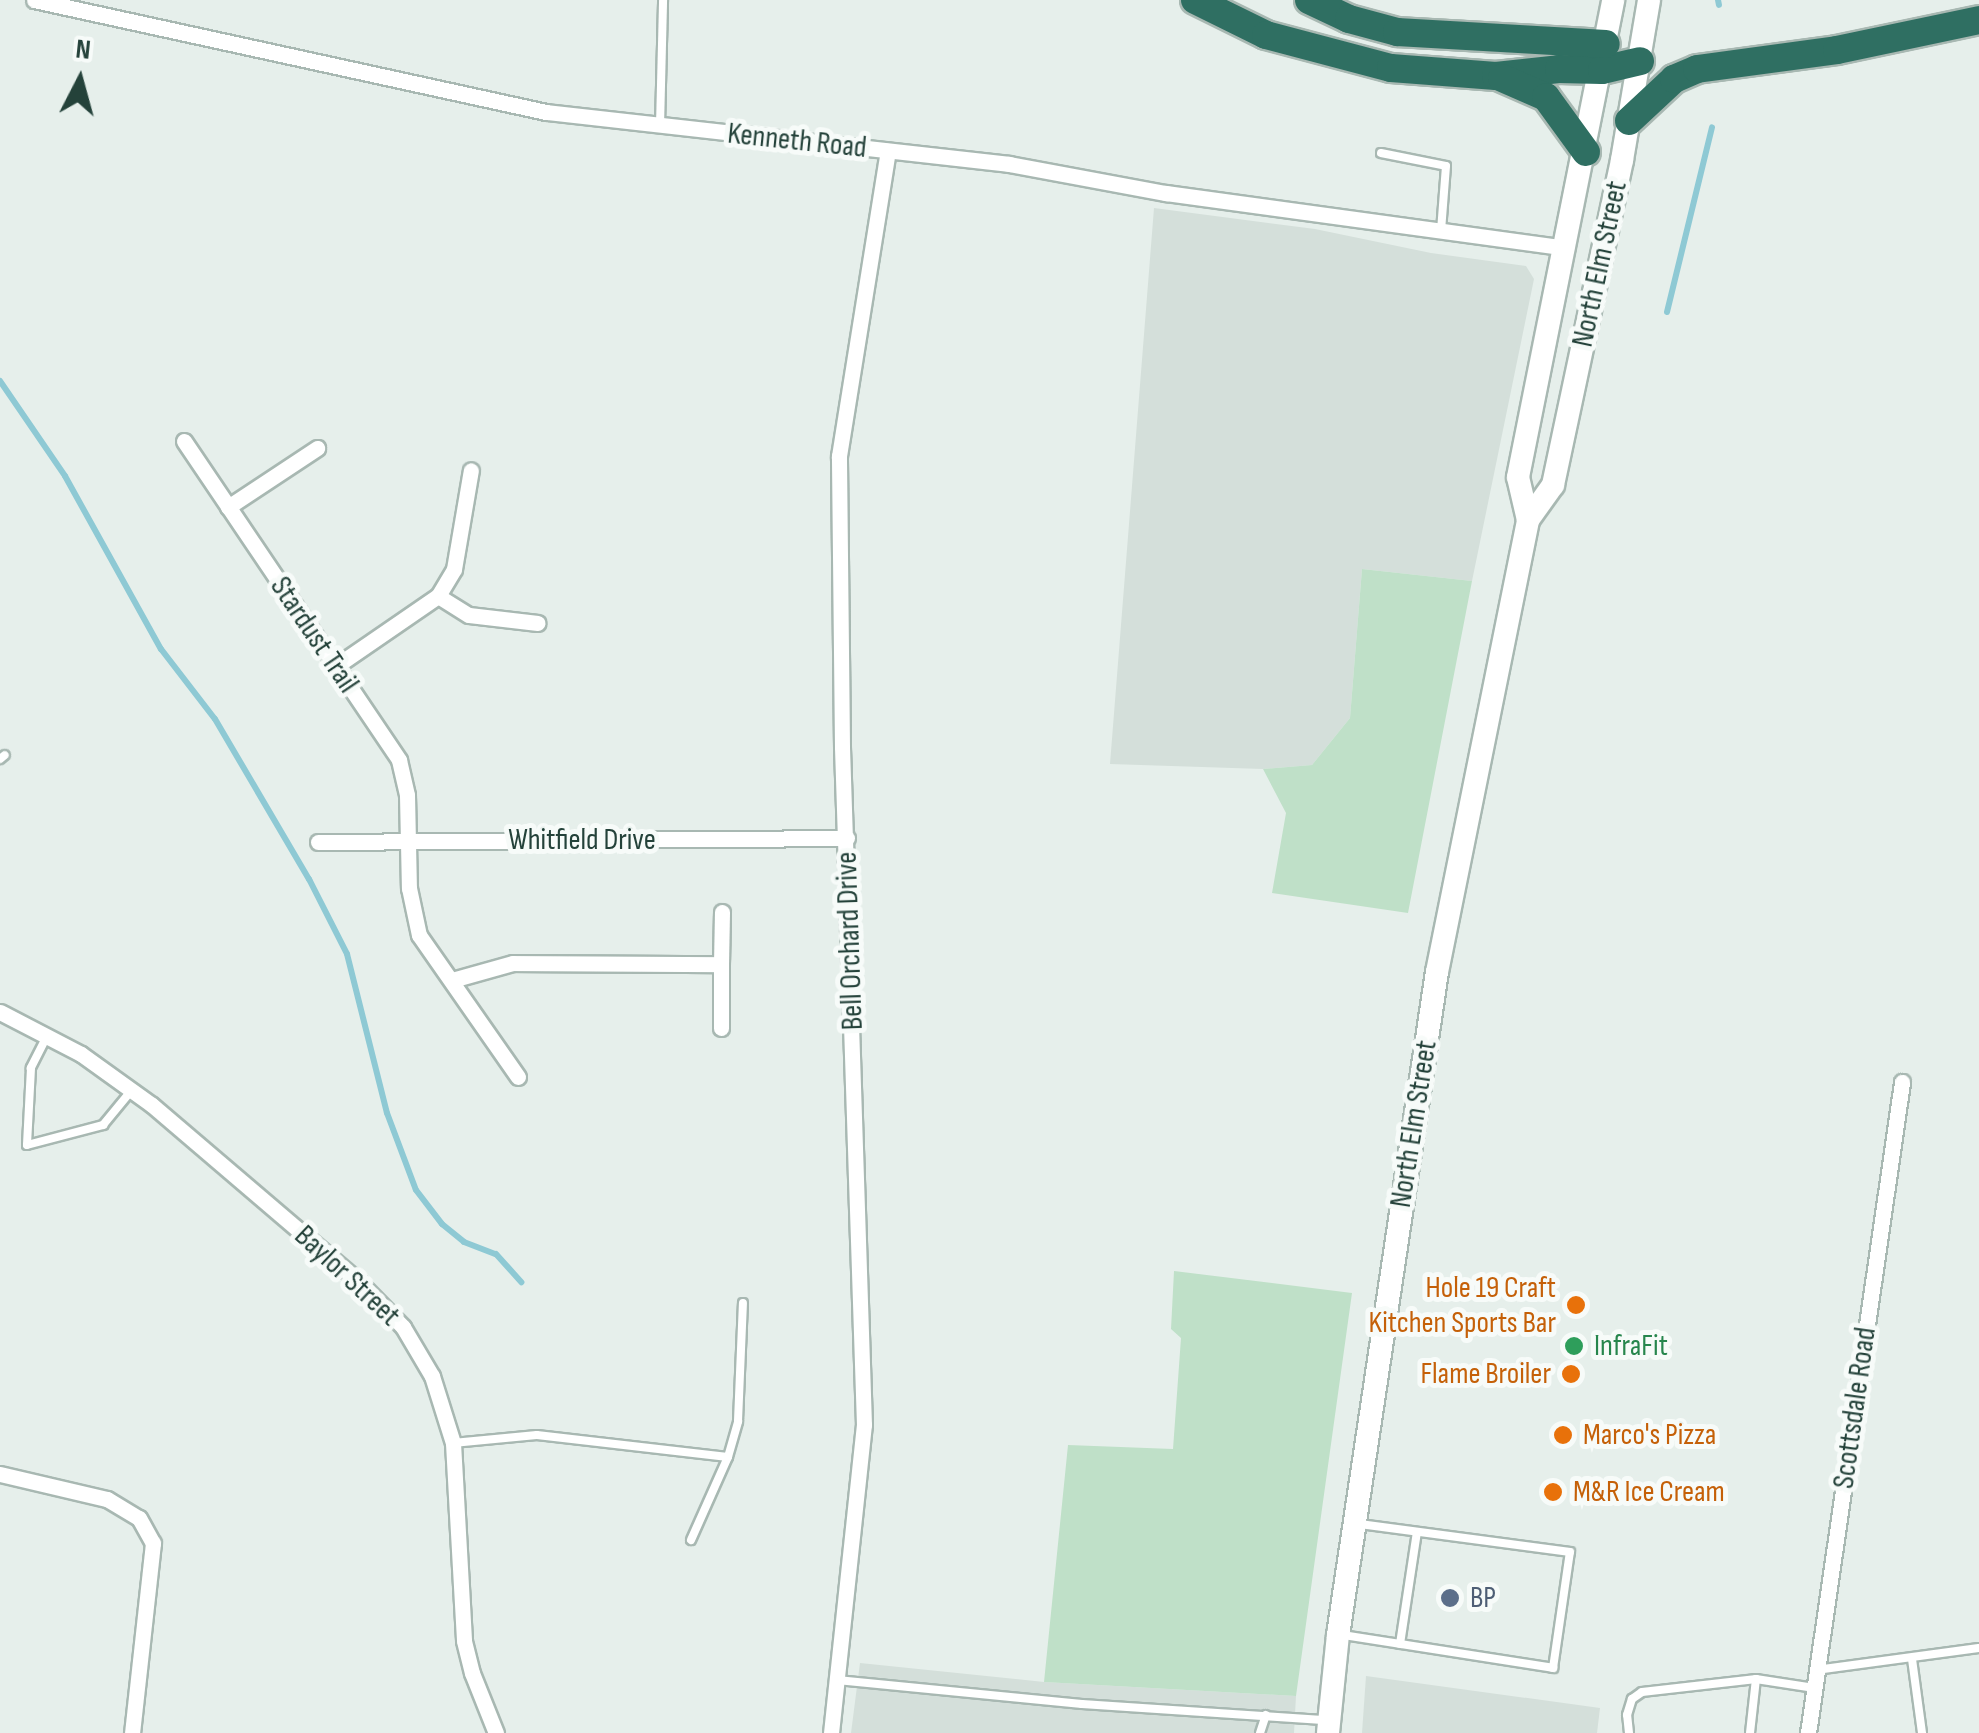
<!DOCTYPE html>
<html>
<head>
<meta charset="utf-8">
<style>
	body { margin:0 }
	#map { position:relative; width:1979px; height:1733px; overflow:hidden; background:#e6efeb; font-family:"Sofia Sans Condensed",sans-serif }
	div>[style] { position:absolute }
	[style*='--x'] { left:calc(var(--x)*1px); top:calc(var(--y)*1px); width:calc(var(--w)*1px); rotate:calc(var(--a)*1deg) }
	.built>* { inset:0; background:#d4dfda }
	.green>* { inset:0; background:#bfe0c8 }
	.stream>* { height:6px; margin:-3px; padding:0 3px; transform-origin:3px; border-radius:3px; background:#8ec9d4 }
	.roads { filter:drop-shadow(2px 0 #a8b8b2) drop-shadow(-2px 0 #a8b8b2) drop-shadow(0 2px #a8b8b2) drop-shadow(0 -2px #a8b8b2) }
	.service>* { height:8px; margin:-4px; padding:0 4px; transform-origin:4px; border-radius:4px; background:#fff }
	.minor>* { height:15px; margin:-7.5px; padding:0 7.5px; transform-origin:7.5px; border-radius:7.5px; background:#fff }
	.secondary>* { height:22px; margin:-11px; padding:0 11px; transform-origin:11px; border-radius:11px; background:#fff }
	.motorway>* { height:28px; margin:-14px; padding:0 14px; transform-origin:14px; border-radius:14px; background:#2f6f62 }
	.dots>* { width:28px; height:28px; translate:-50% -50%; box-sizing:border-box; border:5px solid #f7fbf9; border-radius:50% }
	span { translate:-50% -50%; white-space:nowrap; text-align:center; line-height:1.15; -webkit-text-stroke:10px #f7fbf9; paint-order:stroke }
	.street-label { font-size:30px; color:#24423a }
	.food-label { font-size:30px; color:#c56008 }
	.right { translate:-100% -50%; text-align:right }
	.left { translate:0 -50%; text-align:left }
	.leisure-label { font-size:30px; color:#27864d }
	.service-label { font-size:30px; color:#4e5e75 }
	.north { position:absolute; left:30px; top:30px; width:100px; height:100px; -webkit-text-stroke:8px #f7fbf9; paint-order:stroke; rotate:6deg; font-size:28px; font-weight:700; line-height:40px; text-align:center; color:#24423a }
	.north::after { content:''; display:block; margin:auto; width:35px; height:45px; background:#24423a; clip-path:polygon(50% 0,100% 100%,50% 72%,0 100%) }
</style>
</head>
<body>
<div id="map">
	<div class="built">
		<i style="clip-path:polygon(1154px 208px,1315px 229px,1431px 253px,1526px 266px,1534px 279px,1472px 581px,1362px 569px,1350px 718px,1312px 765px,1263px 769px,1110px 764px)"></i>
		<i style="clip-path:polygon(860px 1663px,1044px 1682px,1296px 1696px,1294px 1733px,851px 1733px)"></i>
		<i style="clip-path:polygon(1366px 1676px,1600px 1708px,1597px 1733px,1362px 1733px)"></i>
	</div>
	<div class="green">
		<i style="clip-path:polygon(1362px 569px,1472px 581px,1408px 913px,1272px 893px,1286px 813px,1263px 769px,1312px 765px,1350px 718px)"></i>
		<i style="clip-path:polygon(1174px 1271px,1352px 1293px,1296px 1696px,1044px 1682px,1068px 1445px,1173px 1449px,1181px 1338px,1171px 1329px)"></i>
	</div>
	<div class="stream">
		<i style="--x:1718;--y:0;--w:5;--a:79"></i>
		<i style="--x:1667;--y:312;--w:190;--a:-76.3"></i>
		<i style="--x:0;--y:381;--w:115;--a:55.6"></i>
		<i style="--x:65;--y:476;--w:198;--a:61"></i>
		<i style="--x:161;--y:649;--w:88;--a:52.4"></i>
		<i style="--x:215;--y:719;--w:186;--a:59.6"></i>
		<i style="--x:309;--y:879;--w:84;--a:63.1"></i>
		<i style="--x:347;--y:954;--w:164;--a:75.9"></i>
		<i style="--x:387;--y:1113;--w:82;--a:69.4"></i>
		<i style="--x:416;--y:1190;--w:43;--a:52.6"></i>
		<i style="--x:442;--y:1224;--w:28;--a:39"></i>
		<i style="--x:464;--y:1242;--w:34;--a:21"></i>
		<i style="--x:496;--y:1254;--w:38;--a:48"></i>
	</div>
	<div class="roads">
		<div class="service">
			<i style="--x:660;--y:126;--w:126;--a:-88.6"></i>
			<i style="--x:1381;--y:153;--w:66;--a:11.3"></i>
			<i style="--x:1446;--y:166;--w:65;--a:94.4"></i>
			<i style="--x:0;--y:759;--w:6;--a:-39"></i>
			<i style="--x:47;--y:1036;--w:36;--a:117"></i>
			<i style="--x:31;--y:1068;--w:77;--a:93"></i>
			<i style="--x:27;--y:1145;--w:79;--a:-14.7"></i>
			<i style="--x:103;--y:1125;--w:44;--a:-50.5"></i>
			<i style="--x:453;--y:1443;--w:84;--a:-5.4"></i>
			<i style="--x:537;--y:1435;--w:192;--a:6.6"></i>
			<i style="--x:728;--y:1457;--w:37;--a:-74"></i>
			<i style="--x:738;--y:1421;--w:118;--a:-87.6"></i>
			<i style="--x:691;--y:1540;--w:91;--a:-66"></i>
			<i style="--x:1343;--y:1635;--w:213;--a:8.9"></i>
			<i style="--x:1553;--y:1668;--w:117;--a:-81.7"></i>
			<i style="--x:1570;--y:1552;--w:212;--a:-172.4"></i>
			<i style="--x:1400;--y:1644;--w:113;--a:-81.4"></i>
			<i style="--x:1912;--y:1659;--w:75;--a:82.3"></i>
			<i style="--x:1816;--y:1670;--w:164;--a:-7.7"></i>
			<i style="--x:837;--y:1680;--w:246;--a:5.6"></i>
			<i style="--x:1082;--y:1704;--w:245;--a:3.8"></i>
			<i style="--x:1260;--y:1733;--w:19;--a:-72"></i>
			<i style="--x:1629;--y:1733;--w:18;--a:-96"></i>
			<i style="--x:1627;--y:1715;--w:17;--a:-73"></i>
			<i style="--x:1632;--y:1699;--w:12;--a:-35"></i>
			<i style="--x:1642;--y:1692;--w:115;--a:-6.5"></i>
			<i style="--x:1750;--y:1733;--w:54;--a:-83.7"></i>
			<i style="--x:1756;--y:1679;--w:59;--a:8.8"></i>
		</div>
		<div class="minor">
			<i style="--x:34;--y:0;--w:524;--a:12.34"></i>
			<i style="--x:546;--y:112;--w:466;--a:6.4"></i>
			<i style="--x:1009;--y:164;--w:160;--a:10.5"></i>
			<i style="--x:1166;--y:193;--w:404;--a:7.8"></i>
			<i style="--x:184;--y:441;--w:385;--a:56"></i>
			<i style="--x:399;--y:760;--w:36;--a:77"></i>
			<i style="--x:407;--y:795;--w:93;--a:88.8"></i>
			<i style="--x:409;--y:888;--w:48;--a:78"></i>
			<i style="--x:419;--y:935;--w:173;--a:55.1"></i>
			<i style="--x:228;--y:507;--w:107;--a:-33.5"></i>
			<i style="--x:438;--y:596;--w:36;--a:32"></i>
			<i style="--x:469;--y:615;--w:69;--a:6.6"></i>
			<i style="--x:336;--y:666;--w:124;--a:-34.5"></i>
			<i style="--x:438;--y:596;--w:31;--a:-59"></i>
			<i style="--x:454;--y:569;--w:100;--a:-80.3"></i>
			<i style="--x:318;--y:842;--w:529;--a:-0.43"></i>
			<i style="--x:721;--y:964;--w:52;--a:-88.9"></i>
			<i style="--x:452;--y:980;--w:63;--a:-15.6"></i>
			<i style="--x:513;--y:963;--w:208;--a:0.3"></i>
			<i style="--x:721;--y:964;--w:64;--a:90"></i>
			<i style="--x:0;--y:1012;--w:91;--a:27.4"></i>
			<i style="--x:81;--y:1054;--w:87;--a:35.7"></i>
			<i style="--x:152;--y:1105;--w:272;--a:40.5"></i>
			<i style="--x:359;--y:1282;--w:63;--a:45.6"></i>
			<i style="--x:403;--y:1327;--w:57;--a:59.4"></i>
			<i style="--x:432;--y:1376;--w:70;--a:72.6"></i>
			<i style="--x:453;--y:1443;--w:198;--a:86.8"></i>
			<i style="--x:464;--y:1641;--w:33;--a:76"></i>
			<i style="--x:472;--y:1673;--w:65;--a:68.2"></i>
			<i style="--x:0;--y:1474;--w:110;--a:13.2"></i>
			<i style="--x:107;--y:1499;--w:37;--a:31"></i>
			<i style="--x:139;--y:1518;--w:29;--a:61"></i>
			<i style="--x:153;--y:1543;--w:191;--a:96.3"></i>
			<i style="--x:831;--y:1733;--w:310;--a:-83.9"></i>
			<i style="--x:864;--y:1425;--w:678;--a:-91.86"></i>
			<i style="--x:842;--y:747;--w:291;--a:-90.6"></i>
			<i style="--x:839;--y:456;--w:309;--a:-80.9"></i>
			<i style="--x:1808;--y:1733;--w:658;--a:-81.78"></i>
		</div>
		<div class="secondary">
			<i style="--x:1528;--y:520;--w:43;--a:-54.5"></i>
			<i style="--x:1553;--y:485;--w:332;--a:-78"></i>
			<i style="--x:1622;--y:160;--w:162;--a:-80.4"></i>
			<i style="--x:1328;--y:1733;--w:99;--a:-84.2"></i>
			<i style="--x:1338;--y:1635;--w:670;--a:-81.51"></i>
			<i style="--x:1437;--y:972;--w:461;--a:-78.6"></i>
			<i style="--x:1528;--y:520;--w:44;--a:-103.1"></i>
			<i style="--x:1518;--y:477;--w:486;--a:-78.7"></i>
		</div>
		<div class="motorway">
			<i style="--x:1195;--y:0;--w:79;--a:26.2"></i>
			<i style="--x:1266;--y:35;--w:129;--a:14.8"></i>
			<i style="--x:1391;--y:68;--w:105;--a:4.4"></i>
			<i style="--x:1496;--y:76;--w:63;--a:-6.3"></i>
			<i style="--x:1559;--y:69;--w:43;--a:1.3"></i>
			<i style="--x:1602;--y:70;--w:39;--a:-13"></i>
			<i style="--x:1309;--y:0;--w:44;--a:25.4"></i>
			<i style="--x:1349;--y:19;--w:50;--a:15.2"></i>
			<i style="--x:1397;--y:32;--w:209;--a:3.3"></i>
			<i style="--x:1502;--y:78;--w:48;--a:23.4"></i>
			<i style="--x:1546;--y:97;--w:68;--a:54"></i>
			<i style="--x:1629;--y:121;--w:62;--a:-43"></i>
			<i style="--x:1674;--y:79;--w:25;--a:-23"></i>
			<i style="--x:1697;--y:69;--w:141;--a:-7.7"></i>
			<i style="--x:1837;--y:50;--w:145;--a:-11.9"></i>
		</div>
	</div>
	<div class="dots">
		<i style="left:1576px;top:1305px;background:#e8710a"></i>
		<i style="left:1574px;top:1346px;background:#2e9e5b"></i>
		<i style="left:1571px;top:1374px;background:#e8710a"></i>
		<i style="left:1563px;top:1435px;background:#e8710a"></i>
		<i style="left:1553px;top:1492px;background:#e8710a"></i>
		<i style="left:1450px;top:1598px;background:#5c6f8a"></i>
	</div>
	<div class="street-label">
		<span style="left:797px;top:141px;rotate:6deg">Kenneth Road</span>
		<span style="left:1600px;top:264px;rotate:-78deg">North Elm Street</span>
		<span style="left:314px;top:635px;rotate:56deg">Stardust Trail</span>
		<span style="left:582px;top:840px">Whitfield Drive</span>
		<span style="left:850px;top:941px;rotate:-92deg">Bell Orchard Drive</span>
		<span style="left:1414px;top:1124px;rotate:-81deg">North Elm Street</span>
		<span style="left:347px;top:1276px;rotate:43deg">Baylor Street</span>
		<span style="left:1855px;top:1408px;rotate:-82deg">Scottsdale Road</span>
	</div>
	<div class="food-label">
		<span class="right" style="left:1556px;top:1305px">Hole 19 Craft<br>Kitchen Sports Bar</span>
		<span class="right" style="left:1551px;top:1374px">Flame Broiler</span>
		<span class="left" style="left:1583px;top:1435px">Marco's Pizza</span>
		<span class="left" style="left:1573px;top:1492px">M&amp;R Ice Cream</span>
	</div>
	<div class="leisure-label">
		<span class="left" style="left:1594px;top:1346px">InfraFit</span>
	</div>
	<div class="service-label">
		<span class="left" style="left:1470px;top:1598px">BP</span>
	</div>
	<div class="north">N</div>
</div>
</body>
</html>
